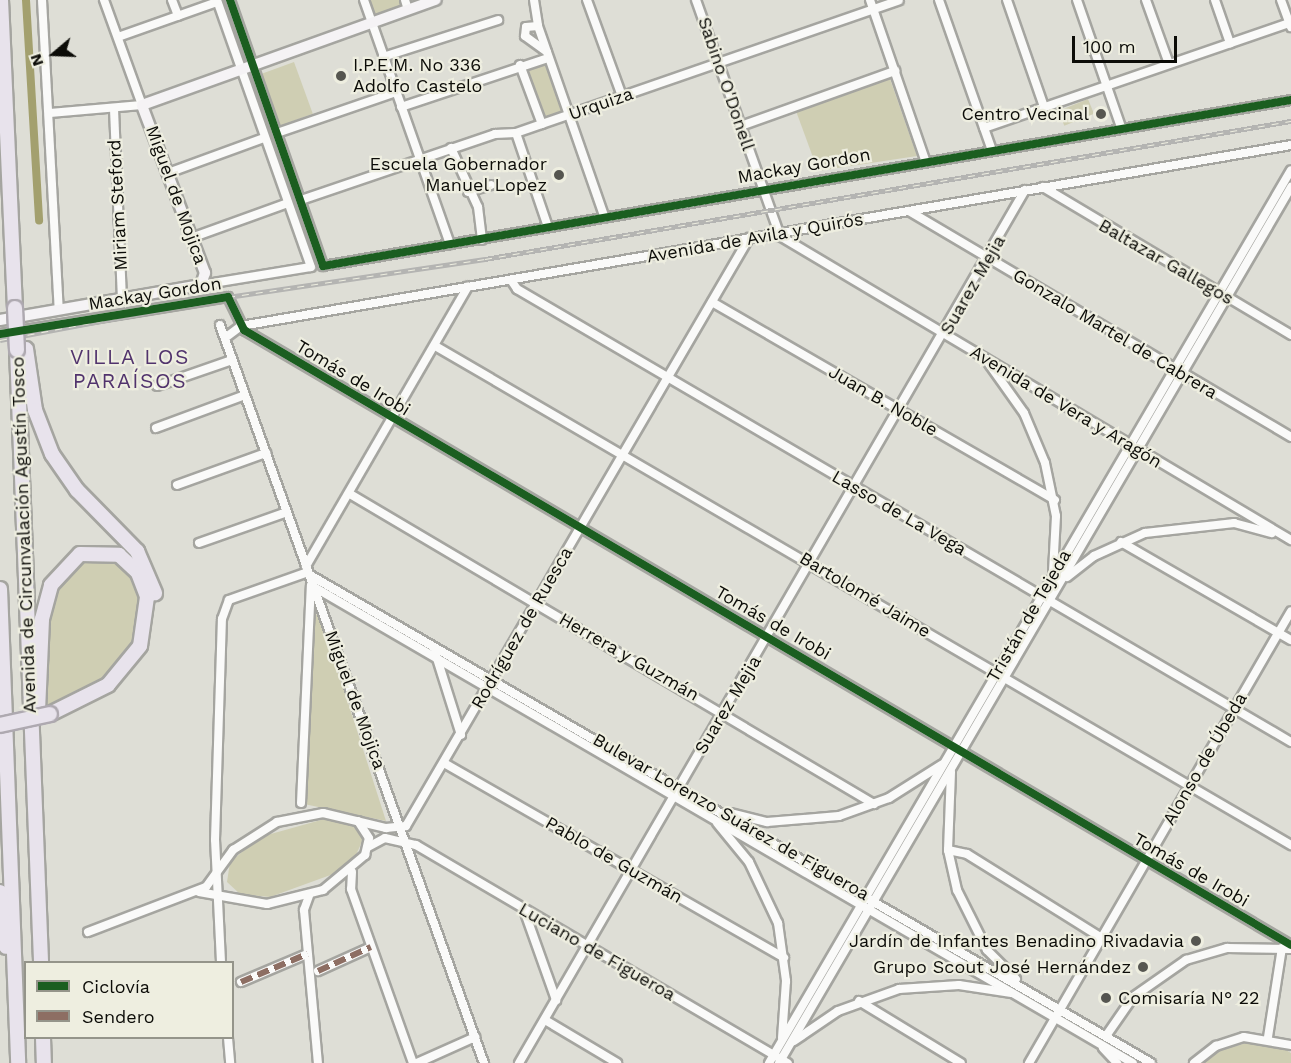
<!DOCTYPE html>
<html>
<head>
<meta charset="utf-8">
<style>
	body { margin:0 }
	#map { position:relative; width:1291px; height:1063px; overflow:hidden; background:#deded6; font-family:"Work Sans",sans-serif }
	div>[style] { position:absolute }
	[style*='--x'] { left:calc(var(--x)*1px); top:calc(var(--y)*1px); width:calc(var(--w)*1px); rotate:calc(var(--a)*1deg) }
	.green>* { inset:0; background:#cfceb3; transform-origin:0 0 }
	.canal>* { height:8px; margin:-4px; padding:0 4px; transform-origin:4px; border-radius:4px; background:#a3a06e }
	.roads { filter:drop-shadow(2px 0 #a5a5a0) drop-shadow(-2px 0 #a5a5a0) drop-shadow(0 2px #a5a5a0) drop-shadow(0 -2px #a5a5a0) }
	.minor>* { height:8px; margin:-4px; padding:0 4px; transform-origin:4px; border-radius:4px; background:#fafaf9 }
	.secondary>* { height:10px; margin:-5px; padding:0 5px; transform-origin:5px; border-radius:5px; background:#f5f3f5 }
	.motorway>* { height:14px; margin:-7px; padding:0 7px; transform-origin:7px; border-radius:7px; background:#e8e3ec }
	.rail>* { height:4.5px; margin-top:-2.25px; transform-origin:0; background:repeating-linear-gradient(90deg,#eeeee0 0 7px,#b4b4b2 0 14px); box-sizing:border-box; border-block:2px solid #b4b4b2 }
	.bridges { filter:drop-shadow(2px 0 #aea9b0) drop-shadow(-2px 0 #aea9b0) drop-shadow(0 2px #aea9b0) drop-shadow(0 -2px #aea9b0) }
	.motorway-bridge>* { height:14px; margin:-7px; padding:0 7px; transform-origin:7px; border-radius:7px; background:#e8e3ec }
	.quiet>* { height:6px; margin-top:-3px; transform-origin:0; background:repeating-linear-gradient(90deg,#8d6e63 0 12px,transparent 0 18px) }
	.cycleway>* { height:8px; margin:-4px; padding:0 4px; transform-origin:4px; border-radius:4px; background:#1b5e20 }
	.dots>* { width:16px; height:16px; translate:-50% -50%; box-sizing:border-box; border:3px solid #eeeee0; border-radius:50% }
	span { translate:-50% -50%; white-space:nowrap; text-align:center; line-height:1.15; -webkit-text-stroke:4.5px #eeeee0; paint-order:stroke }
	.poi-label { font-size:18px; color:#0c0c08 }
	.left { translate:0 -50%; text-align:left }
	.right { translate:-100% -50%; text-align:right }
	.street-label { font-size:18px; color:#0c0c08 }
	.quarter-label { font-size:21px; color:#51336d; letter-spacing:1.5px }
	.legend { position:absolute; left:24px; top:961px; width:210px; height:78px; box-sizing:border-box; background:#eeeee0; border:2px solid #94948a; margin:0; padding:8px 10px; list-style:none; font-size:18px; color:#0c0c08 }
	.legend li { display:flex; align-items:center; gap:12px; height:30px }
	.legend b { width:30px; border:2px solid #94948a }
	.north { position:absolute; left:24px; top:24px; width:60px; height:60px; -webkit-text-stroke:4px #eeeee0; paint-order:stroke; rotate:251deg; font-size:16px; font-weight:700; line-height:24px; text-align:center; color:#0c0c08 }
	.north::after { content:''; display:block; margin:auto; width:21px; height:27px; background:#0c0c08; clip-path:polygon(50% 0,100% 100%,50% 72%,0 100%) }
	.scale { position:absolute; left:1072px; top:36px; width:105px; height:27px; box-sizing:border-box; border:3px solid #0c0c08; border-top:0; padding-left:8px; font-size:18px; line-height:21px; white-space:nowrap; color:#0c0c08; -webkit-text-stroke:4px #eeeee0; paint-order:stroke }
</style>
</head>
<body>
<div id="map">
	<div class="green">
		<i style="clip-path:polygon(369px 0,401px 0,403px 5px,375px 15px)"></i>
		<i style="left:294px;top:62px;width:55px;height:35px;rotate:70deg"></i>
		<i style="clip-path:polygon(546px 62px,564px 110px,544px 121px,525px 67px)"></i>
		<i style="clip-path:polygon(890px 79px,917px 156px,818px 171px,796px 111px)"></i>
		<i style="left:1088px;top:99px;width:16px;height:32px;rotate:68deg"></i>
		<i style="clip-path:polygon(101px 556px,126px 565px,141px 590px,140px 635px,114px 674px,47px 711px,49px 615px,55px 591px,64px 574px,86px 558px)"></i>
		<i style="clip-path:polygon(313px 614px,320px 615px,386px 821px,304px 804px)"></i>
		<i style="clip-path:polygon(328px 818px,355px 824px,364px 837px,356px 855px,336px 873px,270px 897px,240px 894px,227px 882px,230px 862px,260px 837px)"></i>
		<i style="clip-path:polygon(1255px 1041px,1278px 1045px,1291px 1053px,1291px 1063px,1201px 1063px,1220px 1050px)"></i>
	</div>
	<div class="canal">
		<i style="--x:26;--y:0;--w:221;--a:86.6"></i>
	</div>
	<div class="roads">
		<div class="minor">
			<i style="--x:42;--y:0;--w:310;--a:86.9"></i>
			<i style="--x:172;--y:0;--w:17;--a:69"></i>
			<i style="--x:230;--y:0;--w:282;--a:70.7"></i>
			<i style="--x:323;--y:266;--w:982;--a:-9.73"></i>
			<i style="--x:364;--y:0;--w:259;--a:70.6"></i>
			<i style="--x:405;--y:0;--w:10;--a:73"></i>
			<i style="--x:534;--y:0;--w:26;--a:81"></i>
			<i style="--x:538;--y:26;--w:203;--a:70.8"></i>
			<i style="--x:587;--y:0;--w:102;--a:70"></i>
			<i style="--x:696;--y:0;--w:251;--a:70.4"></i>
			<i style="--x:870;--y:0;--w:169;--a:71"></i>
			<i style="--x:939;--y:0;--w:157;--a:70.6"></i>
			<i style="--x:1007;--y:0;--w:113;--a:70.9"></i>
			<i style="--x:1077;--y:0;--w:134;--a:70.9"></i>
			<i style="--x:1146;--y:0;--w:68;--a:70.2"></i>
			<i style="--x:1215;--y:0;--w:46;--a:70.8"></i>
			<i style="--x:1281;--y:0;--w:29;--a:70"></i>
			<i style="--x:538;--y:26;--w:12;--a:175"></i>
			<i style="--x:526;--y:27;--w:9;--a:96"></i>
			<i style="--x:525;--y:36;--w:27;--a:36"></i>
			<i style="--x:118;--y:37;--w:105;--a:-19.5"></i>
			<i style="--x:383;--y:57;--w:121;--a:-17.8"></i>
			<i style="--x:520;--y:65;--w:63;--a:69.6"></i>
			<i style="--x:401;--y:107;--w:155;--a:-18.4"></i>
			<i style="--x:114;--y:109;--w:191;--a:87.6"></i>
			<i style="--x:50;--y:113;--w:92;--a:-5"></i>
			<i style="--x:142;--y:105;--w:112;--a:-109.9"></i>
			<i style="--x:741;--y:126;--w:164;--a:-19.7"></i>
			<i style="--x:984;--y:128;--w:325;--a:-19"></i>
			<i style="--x:277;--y:133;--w:126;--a:-19"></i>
			<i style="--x:516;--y:133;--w:99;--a:71.2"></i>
			<i style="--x:451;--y:148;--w:65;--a:65.4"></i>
			<i style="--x:478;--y:207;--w:33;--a:83"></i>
			<i style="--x:168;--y:173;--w:102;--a:-20"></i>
			<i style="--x:1043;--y:187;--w:289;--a:30.8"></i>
			<i style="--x:468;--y:192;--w:24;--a:-17"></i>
			<i style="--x:301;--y:200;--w:205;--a:-18.8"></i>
			<i style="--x:495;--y:134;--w:21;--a:-3"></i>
			<i style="--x:516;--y:133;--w:405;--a:-19.1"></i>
			<i style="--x:909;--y:211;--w:444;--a:30.6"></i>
			<i style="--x:780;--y:236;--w:595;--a:30.75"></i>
			<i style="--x:191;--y:238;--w:103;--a:-19.8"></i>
			<i style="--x:511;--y:280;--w:11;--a:56"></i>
			<i style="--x:517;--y:289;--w:897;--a:30.34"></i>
			<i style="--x:201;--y:285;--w:111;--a:-9.3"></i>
			<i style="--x:311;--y:267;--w:283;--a:-109.4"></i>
			<i style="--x:712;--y:302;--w:396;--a:30"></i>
			<i style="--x:220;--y:325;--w:784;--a:70.32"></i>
			<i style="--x:0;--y:334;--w:231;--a:-9.2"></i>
			<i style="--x:228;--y:297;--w:37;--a:64"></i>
			<i style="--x:244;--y:330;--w:1214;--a:30.43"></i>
			<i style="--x:225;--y:338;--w:20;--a:-37"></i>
			<i style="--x:241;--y:326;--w:1065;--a:-9.78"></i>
			<i style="--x:437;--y:347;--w:989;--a:30.25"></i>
			<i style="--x:989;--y:364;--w:60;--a:54.5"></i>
			<i style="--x:1024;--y:413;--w:54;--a:67.2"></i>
			<i style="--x:1045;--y:463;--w:54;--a:78.3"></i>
			<i style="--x:1056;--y:516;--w:56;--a:93.1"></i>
			<i style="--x:157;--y:386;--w:79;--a:-19.1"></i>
			<i style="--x:156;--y:428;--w:95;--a:-20.3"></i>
			<i style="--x:177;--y:485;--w:95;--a:-19.8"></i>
			<i style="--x:350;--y:494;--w:609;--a:30.61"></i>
			<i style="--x:1121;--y:542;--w:196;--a:30"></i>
			<i style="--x:199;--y:543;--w:93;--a:-19.4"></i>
			<i style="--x:306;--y:566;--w:323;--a:-59.9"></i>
			<i style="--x:310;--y:575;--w:972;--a:30.12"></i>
			<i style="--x:1067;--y:577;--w:34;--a:-38"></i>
			<i style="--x:1094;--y:556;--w:56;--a:-24.3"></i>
			<i style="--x:1145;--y:533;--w:90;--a:-6.4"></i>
			<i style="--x:1234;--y:523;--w:39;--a:15"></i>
			<i style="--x:314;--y:587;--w:947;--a:30.17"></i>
			<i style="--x:435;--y:652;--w:87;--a:72.6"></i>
			<i style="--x:444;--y:763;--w:392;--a:29.8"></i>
			<i style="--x:951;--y:772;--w:78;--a:92.2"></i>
			<i style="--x:948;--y:850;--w:41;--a:77.3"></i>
			<i style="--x:957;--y:890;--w:67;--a:63.4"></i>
			<i style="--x:987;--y:950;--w:41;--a:45"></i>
			<i style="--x:301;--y:803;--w:218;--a:-87.4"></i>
			<i style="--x:730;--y:813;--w:38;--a:14"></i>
			<i style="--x:767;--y:822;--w:72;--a:-4.8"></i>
			<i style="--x:839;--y:816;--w:53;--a:-19.8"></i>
			<i style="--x:889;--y:798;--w:62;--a:-32.4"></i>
			<i style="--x:717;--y:823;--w:50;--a:50.6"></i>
			<i style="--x:749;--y:862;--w:68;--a:64.6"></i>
			<i style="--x:778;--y:923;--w:59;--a:82.1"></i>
			<i style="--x:786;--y:981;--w:57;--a:94"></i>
			<i style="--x:368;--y:847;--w:19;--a:-28"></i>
			<i style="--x:385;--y:838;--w:32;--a:13"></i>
			<i style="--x:416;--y:845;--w:431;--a:30.4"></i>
			<i style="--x:948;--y:850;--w:19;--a:12"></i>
			<i style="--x:967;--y:854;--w:159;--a:31.9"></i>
			<i style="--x:352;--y:872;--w:17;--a:93"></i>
			<i style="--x:351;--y:889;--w:185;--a:70.4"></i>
			<i style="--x:199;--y:892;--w:69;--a:10"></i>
			<i style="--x:267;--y:904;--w:58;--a:-14"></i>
			<i style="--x:323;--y:890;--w:55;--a:-39.8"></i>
			<i style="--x:365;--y:855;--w:17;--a:-77"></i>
			<i style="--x:369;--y:838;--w:20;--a:-123"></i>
			<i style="--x:309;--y:896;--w:15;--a:110"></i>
			<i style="--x:304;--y:910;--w:154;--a:84.8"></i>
			<i style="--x:524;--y:910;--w:96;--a:70.4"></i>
			<i style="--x:88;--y:932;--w:126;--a:-20.9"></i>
			<i style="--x:206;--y:887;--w:46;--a:-53.9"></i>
			<i style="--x:233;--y:850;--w:52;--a:-32.5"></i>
			<i style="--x:277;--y:822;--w:47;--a:-11.1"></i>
			<i style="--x:323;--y:813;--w:65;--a:13.4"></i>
			<i style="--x:386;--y:828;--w:20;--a:-6"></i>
			<i style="--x:406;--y:826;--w:681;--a:-59.74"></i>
			<i style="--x:221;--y:962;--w:122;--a:-92.8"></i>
			<i style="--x:215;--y:840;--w:221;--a:-88.2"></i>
			<i style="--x:222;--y:619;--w:20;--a:-70"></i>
			<i style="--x:229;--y:600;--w:84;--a:-19.5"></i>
			<i style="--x:318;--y:971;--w:58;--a:-24.4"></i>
			<i style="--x:241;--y:982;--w:72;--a:-23"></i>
			<i style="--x:859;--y:1001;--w:119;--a:31.3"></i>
			<i style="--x:545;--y:1020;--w:84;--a:30.8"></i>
			<i style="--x:1106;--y:1036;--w:47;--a:-55.3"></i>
			<i style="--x:1133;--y:997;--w:65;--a:-34.9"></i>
			<i style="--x:1186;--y:960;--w:43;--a:-16.3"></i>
			<i style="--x:1227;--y:948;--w:64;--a:0.9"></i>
			<i style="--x:1268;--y:1037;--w:90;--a:-81.1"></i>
			<i style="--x:228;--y:1038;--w:25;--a:85"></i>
			<i style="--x:794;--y:1041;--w:53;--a:-34.3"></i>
			<i style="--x:838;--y:1011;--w:65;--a:-19.8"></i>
			<i style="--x:899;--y:989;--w:60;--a:-3.8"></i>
			<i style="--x:959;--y:985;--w:53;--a:8.7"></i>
			<i style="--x:1103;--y:1048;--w:21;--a:47"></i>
			<i style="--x:417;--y:1063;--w:64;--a:-24.1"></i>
			<i style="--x:519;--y:1063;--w:1009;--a:-59.9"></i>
			<i style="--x:769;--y:1063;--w:1034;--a:-59.69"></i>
			<i style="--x:779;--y:1063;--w:1015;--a:-59.69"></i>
			<i style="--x:1029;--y:1063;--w:522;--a:-59.9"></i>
			<i style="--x:1194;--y:1063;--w:28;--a:-38"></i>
			<i style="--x:1216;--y:1046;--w:29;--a:-18"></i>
			<i style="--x:1244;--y:1037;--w:48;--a:9.7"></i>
		</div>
		<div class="secondary">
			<i style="--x:0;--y:320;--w:204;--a:-9.9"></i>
			<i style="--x:201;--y:285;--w:13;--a:-72"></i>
			<i style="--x:205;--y:273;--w:179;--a:-110.6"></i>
			<i style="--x:142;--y:105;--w:312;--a:-19.7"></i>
		</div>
		<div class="motorway">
			<i style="--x:1;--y:0;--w:308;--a:87.4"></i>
			<i style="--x:26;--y:349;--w:62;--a:81.6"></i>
			<i style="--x:35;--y:410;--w:47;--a:68.9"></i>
			<i style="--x:52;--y:454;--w:44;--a:55.2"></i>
			<i style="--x:77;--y:490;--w:86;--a:45.5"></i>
			<i style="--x:137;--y:551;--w:46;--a:66.8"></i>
			<i style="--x:17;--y:350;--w:612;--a:87.75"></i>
			<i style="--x:0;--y:589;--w:474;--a:87.8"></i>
			<i style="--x:38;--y:711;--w:92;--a:-87.5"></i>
			<i style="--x:42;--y:619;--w:35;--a:-75"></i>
			<i style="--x:51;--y:585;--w:42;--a:-46.9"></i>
			<i style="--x:80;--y:554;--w:39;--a:1"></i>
			<i style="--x:119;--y:555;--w:26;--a:43"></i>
			<i style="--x:138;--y:573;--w:26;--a:69"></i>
			<i style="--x:147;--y:597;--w:49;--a:98.1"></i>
			<i style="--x:140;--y:646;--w:50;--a:129.4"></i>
			<i style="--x:108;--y:685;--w:65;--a:153.4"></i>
			<i style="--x:0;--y:892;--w:55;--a:83.8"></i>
			<i style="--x:43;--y:1038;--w:25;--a:88"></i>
		</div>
	</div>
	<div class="rail">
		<i style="--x:0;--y:340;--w:232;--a:-10.7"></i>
		<i style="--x:228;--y:297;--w:260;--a:-8.4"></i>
		<i style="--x:485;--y:259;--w:818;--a:-9.72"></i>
	</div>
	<div class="bridges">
		<div class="motorway-bridge">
			<i style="--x:15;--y:308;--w:42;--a:87.3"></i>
			<i style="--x:0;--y:725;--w:51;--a:-12.4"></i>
		</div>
	</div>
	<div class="quiet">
		<i style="--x:318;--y:971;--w:58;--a:-24.4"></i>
		<i style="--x:241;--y:982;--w:72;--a:-23"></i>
	</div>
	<div class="cycleway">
		<i style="--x:230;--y:0;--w:282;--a:70.7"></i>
		<i style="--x:323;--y:266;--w:982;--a:-9.73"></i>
		<i style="--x:0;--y:334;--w:231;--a:-9.2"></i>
		<i style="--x:228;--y:297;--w:37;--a:64"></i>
		<i style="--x:244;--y:330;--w:1214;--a:30.43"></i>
	</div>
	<div class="dots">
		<i style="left:341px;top:76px;background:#565650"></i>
		<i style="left:1101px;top:114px;background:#565650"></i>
		<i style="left:559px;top:175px;background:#565650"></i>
		<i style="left:1196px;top:941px;background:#565650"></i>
		<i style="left:1143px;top:967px;background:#565650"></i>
		<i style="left:1106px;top:998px;background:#565650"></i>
	</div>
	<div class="poi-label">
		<span class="left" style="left:353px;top:76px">I.P.E.M. No 336<br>Adolfo Castelo</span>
		<span class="right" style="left:1089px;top:114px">Centro Vecinal</span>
		<span class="right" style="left:547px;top:175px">Escuela Gobernador<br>Manuel Lopez</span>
		<span class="right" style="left:1184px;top:941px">Jardín de Infantes Benadino Rivadavia</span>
		<span class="right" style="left:1131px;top:967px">Grupo Scout José Hernández</span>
		<span class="left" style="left:1118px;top:998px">Comisaría N° 22</span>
	</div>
	<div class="street-label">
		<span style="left:726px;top:84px;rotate:71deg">Sabino O'Donell</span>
		<span style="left:601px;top:104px;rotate:-19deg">Urquiza</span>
		<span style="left:804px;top:166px;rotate:-10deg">Mackay Gordon</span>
		<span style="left:176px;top:195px;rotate:70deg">Miguel de Mojica</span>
		<span style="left:118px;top:205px;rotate:-93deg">Miriam Steford</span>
		<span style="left:755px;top:238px;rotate:-10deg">Avenida de Avila y Quirós</span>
		<span style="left:1166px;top:262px;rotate:30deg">Baltazar Gallegos</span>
		<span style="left:973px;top:285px;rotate:-60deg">Suarez Mejia</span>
		<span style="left:155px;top:294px;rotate:-9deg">Mackay Gordon</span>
		<span style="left:1115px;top:334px;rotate:31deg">Gonzalo Martel de Cabrera</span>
		<span style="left:353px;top:378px;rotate:31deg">Tomás de Irobi</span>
		<span style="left:883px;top:401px;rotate:30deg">Juan B. Noble</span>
		<span style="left:1066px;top:407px;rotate:31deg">Avenida de Vera y Aragón</span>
		<span style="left:899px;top:513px;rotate:30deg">Lasso de La Vega</span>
		<span style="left:24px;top:535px;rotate:-92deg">Avenida de Circunvalación Agustín Tosco</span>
		<span style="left:865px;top:595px;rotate:31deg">Bartolomé Jaime</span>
		<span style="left:1029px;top:616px;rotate:-60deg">Tristán de Tejeda</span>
		<span style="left:773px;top:623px;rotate:30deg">Tomás de Irobi</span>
		<span style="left:522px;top:628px;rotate:-60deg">Rodríguez de Ruesca</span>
		<span style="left:629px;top:657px;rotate:30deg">Herrera y Guzmán</span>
		<span style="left:355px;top:700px;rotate:70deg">Miguel de Mojica</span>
		<span style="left:728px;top:705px;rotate:-59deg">Suarez Mejia</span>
		<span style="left:1205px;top:759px;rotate:-60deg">Alonso de Úbeda</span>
		<span style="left:731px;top:817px;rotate:30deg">Bulevar Lorenzo Suárez de Figueroa</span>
		<span style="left:614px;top:860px;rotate:30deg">Pablo de Guzmán</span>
		<span style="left:1191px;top:870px;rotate:30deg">Tomás de Irobi</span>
		<span style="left:597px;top:952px;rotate:30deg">Luciano de Figueroa</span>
	</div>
	<div class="quarter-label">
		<span style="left:130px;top:369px">VILLA LOS<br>PARAÍSOS</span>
	</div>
	<ul class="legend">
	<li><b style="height:8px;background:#1b5e20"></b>Ciclovía</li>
	<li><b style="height:8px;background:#8d6e63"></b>Sendero</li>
	</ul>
	<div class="north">N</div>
	<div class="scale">100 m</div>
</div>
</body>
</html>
